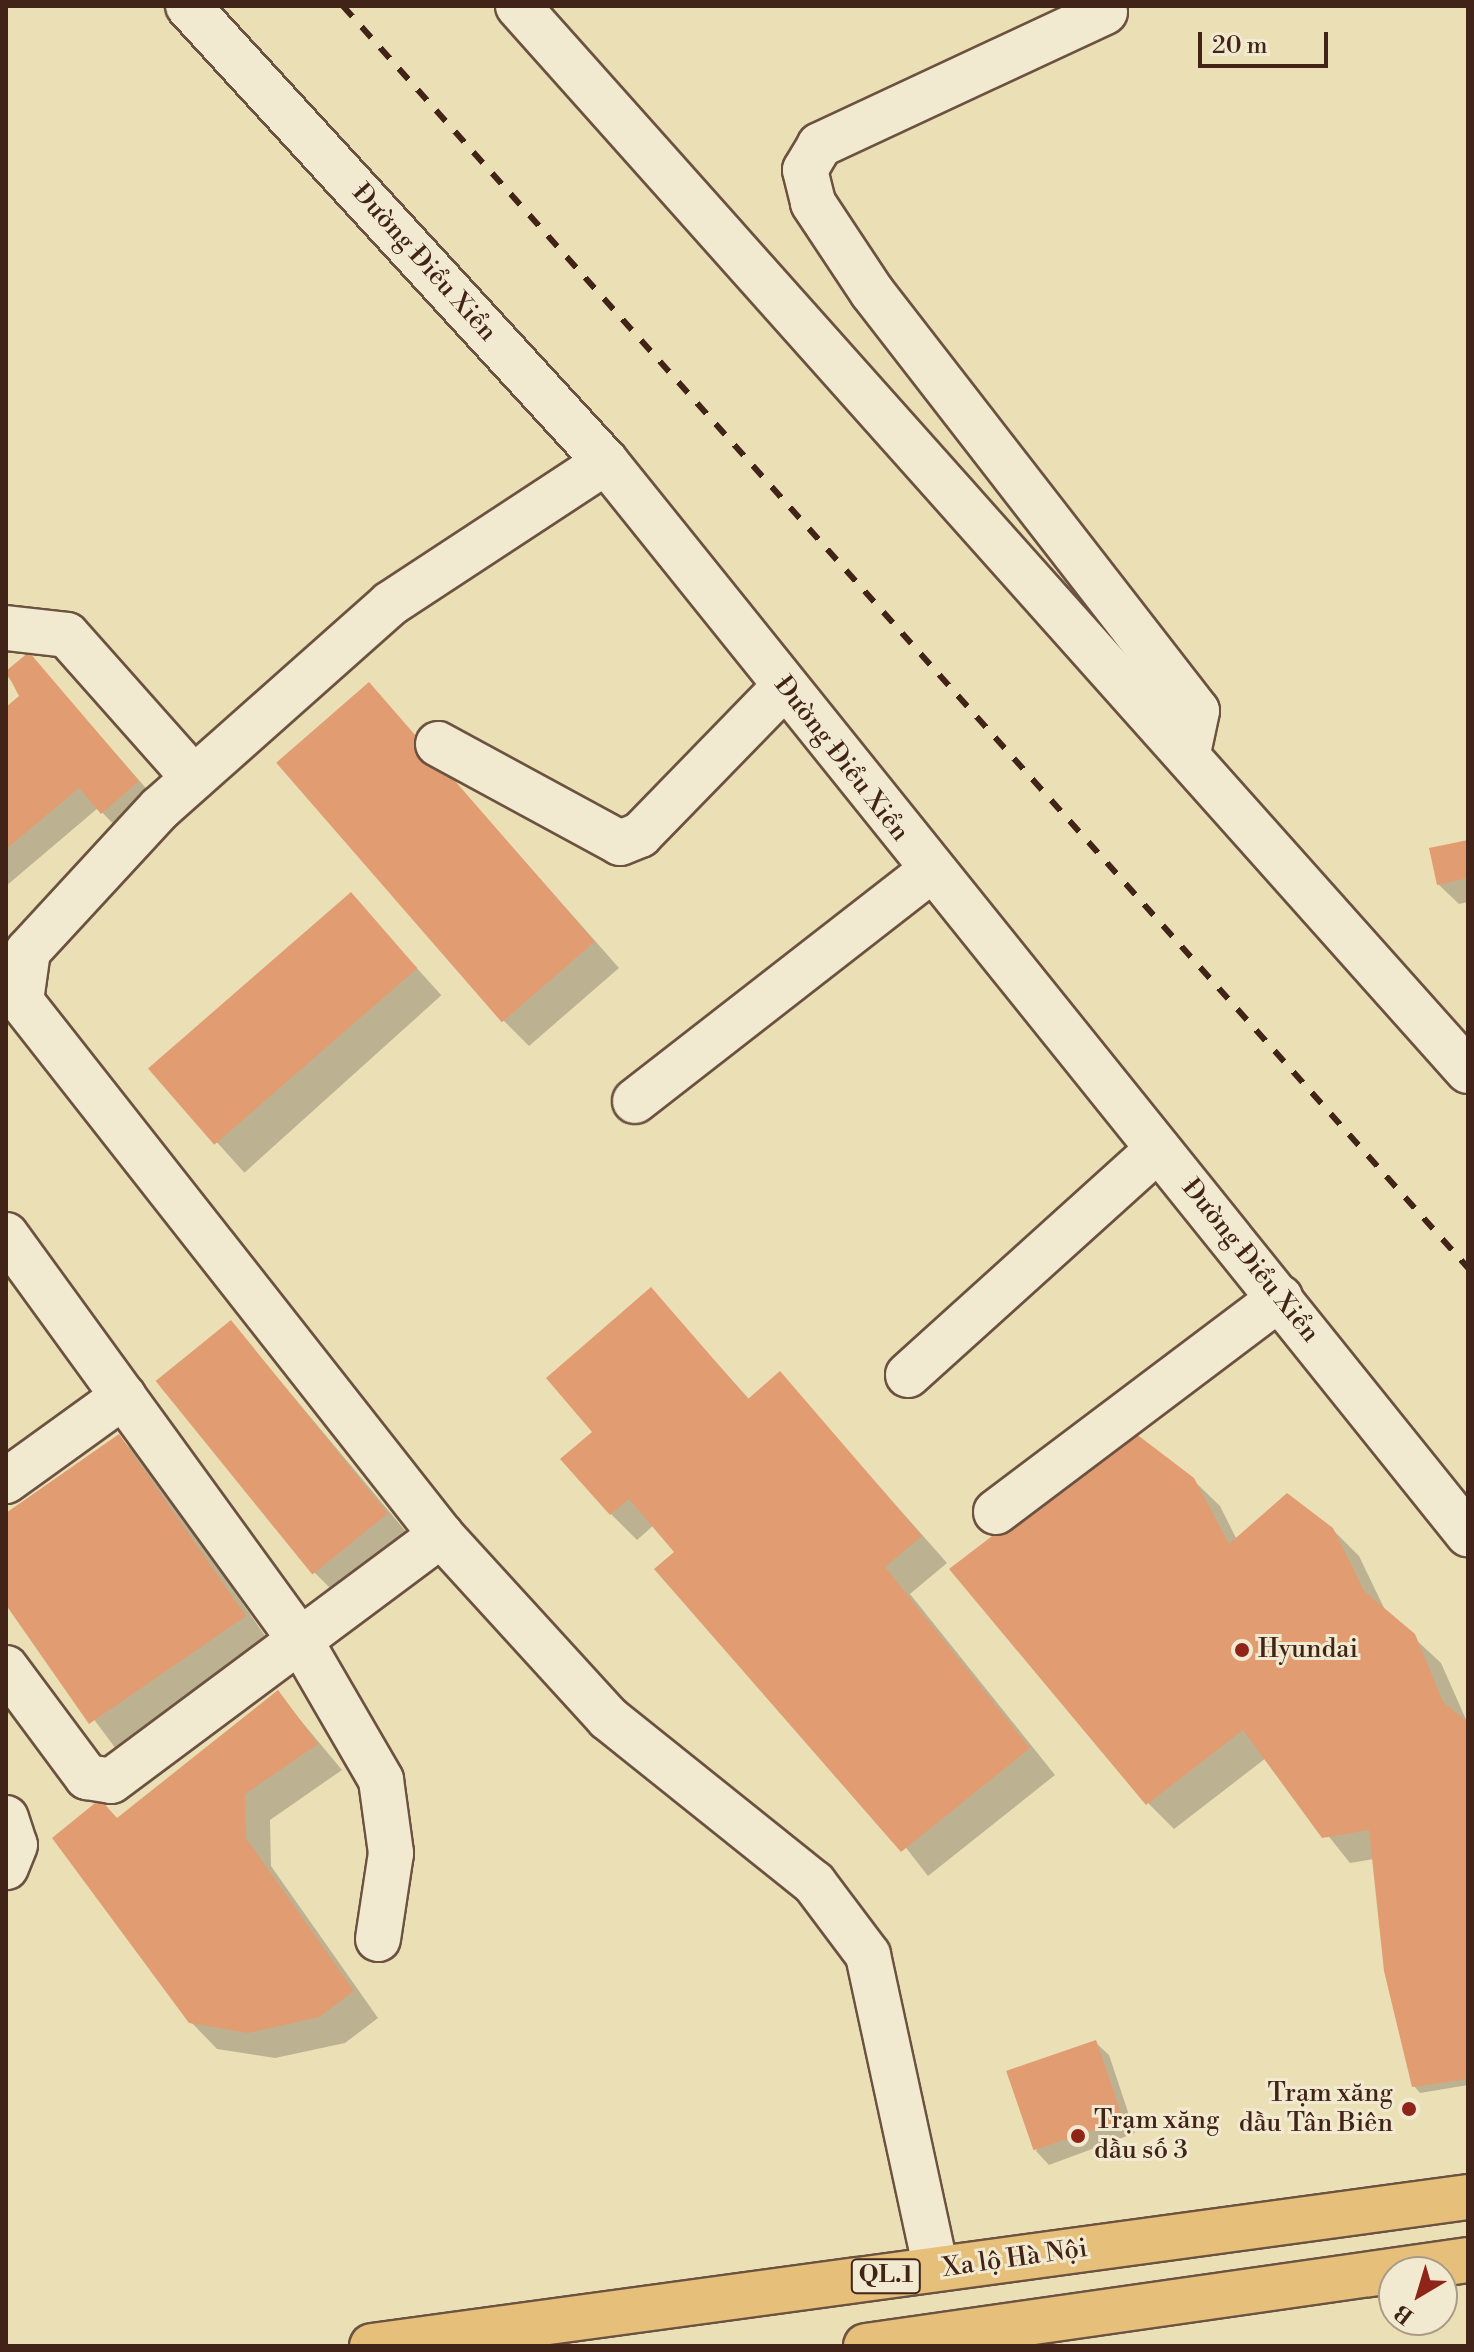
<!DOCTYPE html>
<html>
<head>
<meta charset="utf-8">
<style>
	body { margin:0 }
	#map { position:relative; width:1474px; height:2352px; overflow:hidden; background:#ebdfb6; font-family:"Libre Bodoni",serif }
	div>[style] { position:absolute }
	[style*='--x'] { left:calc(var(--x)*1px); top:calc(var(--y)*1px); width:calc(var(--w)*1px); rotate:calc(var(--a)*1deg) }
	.shadow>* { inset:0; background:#0003; transform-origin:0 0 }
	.building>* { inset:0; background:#e29c72; transform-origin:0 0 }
	.roads { filter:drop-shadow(2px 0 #6c5240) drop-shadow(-2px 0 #6c5240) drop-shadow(0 2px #6c5240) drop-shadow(0 -2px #6c5240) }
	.minor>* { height:44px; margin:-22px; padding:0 22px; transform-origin:22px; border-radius:22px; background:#f2ead0 }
	.highway>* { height:44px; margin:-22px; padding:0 22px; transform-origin:22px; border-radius:22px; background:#e6c07b }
	.rail>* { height:6px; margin-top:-3px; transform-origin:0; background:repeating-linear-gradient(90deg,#412318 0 14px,transparent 0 28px) }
	.dots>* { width:22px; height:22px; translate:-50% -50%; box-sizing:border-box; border:4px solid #f2ead0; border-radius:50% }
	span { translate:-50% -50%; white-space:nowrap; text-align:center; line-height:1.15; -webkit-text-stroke:6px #f2ead0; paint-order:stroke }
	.shield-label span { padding:2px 6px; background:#f2ead0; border:2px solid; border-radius:6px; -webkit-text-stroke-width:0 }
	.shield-label { font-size:24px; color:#412318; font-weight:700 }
	.street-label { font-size:26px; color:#412318 }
	.poi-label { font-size:26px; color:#412318 }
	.left { translate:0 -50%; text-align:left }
	.right { translate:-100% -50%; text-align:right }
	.frame { position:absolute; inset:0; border:8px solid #412318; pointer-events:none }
	.north { position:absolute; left:1378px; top:2256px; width:80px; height:80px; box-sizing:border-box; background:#f2ead0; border:2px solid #ab9a86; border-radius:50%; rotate:218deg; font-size:22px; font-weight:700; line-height:32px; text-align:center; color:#412318 }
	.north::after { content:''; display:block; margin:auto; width:28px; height:36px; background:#8f2418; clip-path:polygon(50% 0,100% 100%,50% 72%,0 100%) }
	.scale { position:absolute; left:1198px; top:32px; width:130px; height:36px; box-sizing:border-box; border:4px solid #412318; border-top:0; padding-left:10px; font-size:24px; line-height:28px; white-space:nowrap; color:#412318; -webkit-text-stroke:6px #f2ead0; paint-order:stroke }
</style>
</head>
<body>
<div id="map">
	<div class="shadow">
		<i style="clip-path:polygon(29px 654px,158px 802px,122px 833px,98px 808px,6px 886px,6px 709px,22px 696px,6px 674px)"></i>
		<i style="clip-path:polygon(369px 685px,619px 968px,529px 1046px,503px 1020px)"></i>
		<i style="clip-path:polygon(1468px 842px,1468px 902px,1459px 904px,1438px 884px)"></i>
		<i style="left:351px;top:895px;width:135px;height:265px;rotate:48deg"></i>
		<i style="clip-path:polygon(651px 1290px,750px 1400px,780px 1374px,947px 1563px,910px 1594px,1055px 1775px,928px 1876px,654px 1525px,637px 1540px,611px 1514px,595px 1432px)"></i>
		<i style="clip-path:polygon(231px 1322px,408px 1534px,335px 1593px,315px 1573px)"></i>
		<i style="clip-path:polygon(119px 1437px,145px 1463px,270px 1643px,116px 1749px,6px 1601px,6px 1515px)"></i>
		<i style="clip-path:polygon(1193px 1480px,1220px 1506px,1237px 1540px,1332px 1529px,1359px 1556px,1386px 1612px,1441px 1663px,1468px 1724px,1468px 2085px,1420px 2093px,1414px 2086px,1386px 1971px,1374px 1859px,1350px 1863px,1266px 1758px,1174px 1829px,1148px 1803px)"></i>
		<i style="clip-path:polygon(277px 1692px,342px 1770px,270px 1820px,271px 1866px,378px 2018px,345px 2043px,275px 2058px,217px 2049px,191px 2022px,118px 1820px)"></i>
		<i style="clip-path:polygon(1095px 2042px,1109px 2055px,1135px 2133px,1049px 2165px,1036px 2151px)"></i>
	</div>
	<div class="building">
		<i style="clip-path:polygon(29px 652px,139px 781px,101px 814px,79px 788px,6px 849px,6px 707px,19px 696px,6px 671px)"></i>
		<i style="left:369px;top:682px;width:344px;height:123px;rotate:49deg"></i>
		<i style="clip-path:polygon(1468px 840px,1468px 878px,1437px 885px,1429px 848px)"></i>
		<i style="left:351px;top:892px;width:101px;height:269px;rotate:49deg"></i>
		<i style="clip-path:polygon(651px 1287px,748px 1399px,780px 1371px,922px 1536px,885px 1567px,1030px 1748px,901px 1852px,654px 1569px,674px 1552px,629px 1499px,610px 1515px,560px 1459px,592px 1432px,546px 1378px)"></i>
		<i style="left:231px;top:1320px;width:249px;height:97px;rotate:51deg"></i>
		<i style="clip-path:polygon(1131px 1430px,1194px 1478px,1229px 1544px,1287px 1493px,1333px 1528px,1364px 1591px,1415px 1634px,1443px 1702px,1468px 1722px,1468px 2079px,1412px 2087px,1384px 1971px,1369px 1830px,1322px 1838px,1243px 1730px,1146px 1805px,949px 1569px)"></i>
		<i style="clip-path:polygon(119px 1434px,246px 1616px,89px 1724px,6px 1605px,6px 1513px)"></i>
		<i style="clip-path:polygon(278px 1690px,318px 1744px,245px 1794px,246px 1838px,354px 1991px,319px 2017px,248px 2033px,189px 2023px,52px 1838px,100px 1799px,117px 1818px)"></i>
		<i style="left:1096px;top:2040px;width:84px;height:95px;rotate:71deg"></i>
	</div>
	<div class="roads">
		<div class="minor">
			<i style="--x:188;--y:6;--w:619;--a:47.49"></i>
			<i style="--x:606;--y:462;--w:1376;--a:51.2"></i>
			<i style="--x:518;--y:6;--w:1427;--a:48.27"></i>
			<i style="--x:1105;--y:12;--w:315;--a:155"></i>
			<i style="--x:820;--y:145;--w:29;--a:121"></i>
			<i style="--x:805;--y:170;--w:34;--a:76"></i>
			<i style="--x:813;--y:203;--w:107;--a:56.5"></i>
			<i style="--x:872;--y:292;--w:530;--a:52.2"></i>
			<i style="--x:1197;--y:711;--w:43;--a:102.1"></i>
			<i style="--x:606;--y:462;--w:258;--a:146.7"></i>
			<i style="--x:390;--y:604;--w:307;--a:138.4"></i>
			<i style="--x:160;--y:808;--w:195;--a:132.7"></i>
			<i style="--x:28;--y:951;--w:50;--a:98"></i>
			<i style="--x:21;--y:1001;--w:679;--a:51.81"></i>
			<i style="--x:441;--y:1535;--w:248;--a:47.6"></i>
			<i style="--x:608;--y:1718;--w:264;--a:38.7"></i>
			<i style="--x:814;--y:1883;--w:90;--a:53.1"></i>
			<i style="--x:868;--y:1955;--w:321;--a:77.8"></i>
			<i style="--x:6;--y:628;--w:61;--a:6.5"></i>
			<i style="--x:67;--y:635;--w:191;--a:48.4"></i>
			<i style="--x:438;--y:744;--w:207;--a:28.5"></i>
			<i style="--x:620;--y:843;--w:22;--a:-22"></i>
			<i style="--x:640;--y:835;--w:206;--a:-45.8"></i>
			<i style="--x:635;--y:1101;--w:374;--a:-37.9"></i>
			<i style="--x:6;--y:1235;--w:500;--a:54.02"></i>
			<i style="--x:300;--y:1640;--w:162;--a:59.9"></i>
			<i style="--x:381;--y:1780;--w:74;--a:82.2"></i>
			<i style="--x:391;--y:1853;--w:87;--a:98.6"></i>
			<i style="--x:908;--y:1375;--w:337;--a:-42.1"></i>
			<i style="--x:6;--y:1481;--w:145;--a:-35.8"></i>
			<i style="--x:996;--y:1512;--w:356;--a:-37"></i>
			<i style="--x:6;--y:1668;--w:136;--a:53.4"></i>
			<i style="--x:87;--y:1777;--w:24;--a:9"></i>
			<i style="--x:111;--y:1781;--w:412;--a:-36.7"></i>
			<i style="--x:6;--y:1818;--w:28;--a:72"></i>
			<i style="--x:15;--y:1845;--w:24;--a:112"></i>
		</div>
		<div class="highway">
			<i style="--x:372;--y:2346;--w:1106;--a:-7.74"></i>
			<i style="--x:866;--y:2346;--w:608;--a:-8.13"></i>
		</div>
	</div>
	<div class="rail">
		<i style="--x:343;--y:6;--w:1691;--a:48.28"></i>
	</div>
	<div class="dots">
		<i style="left:1242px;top:1650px;background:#8f2418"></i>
		<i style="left:1409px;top:2109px;background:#8f2418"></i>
		<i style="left:1078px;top:2136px;background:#8f2418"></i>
	</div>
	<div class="shield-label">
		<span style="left:886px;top:2276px">QL.1</span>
	</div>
	<div class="street-label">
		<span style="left:424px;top:263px;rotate:48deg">Đường Điểu Xiển</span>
		<span style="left:841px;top:759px;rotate:52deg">Đường Điểu Xiển</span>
		<span style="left:1250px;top:1261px;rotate:51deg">Đường Điểu Xiển</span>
		<span style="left:1015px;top:2259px;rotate:-8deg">Xa lộ Hà Nội</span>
	</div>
	<div class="poi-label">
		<span class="left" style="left:1258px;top:1650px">Hyundai</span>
		<span class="right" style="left:1393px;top:2109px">Trạm xăng<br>dầu Tân Biên</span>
		<span class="left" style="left:1094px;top:2136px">Trạm xăng<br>dầu số 3</span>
	</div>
	<div class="frame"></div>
	<div class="north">B</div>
	<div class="scale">20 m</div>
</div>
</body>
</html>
